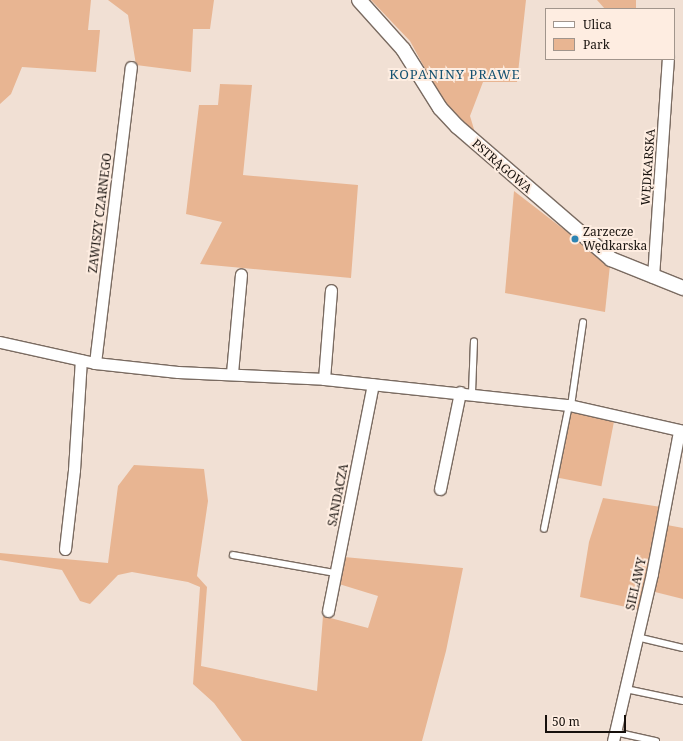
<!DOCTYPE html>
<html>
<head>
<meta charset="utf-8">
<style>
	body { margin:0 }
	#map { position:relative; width:683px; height:741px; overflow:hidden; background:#f1e0d4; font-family:"Noto Serif",serif }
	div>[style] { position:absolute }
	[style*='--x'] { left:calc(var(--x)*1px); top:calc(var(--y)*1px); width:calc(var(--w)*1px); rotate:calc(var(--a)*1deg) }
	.green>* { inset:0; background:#e8b592; transform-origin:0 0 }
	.roads { filter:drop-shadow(1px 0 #7a6b61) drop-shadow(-1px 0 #7a6b61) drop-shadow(0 1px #7a6b61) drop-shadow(0 -1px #7a6b61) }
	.service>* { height:5.5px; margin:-2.75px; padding:0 2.75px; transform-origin:2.75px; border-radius:2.75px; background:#fff }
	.minor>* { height:11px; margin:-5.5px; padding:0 5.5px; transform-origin:5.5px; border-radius:5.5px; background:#fff }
	.tertiary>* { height:14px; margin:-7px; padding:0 7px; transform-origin:7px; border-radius:7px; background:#fff }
	.dots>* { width:11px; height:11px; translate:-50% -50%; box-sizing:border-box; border:2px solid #feede1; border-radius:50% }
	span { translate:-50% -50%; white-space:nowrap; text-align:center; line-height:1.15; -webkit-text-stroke:4px #feede1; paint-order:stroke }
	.street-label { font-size:12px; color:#16100c }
	.poi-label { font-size:12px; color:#16100c }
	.left { translate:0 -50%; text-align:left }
	.neighbourhood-label { font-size:13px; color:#145171; letter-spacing:1px }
	.legend { position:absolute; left:545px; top:8px; width:130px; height:52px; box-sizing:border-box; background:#feede1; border:1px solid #a1958c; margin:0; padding:5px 7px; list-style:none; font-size:12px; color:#16100c }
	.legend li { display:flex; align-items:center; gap:8px; height:20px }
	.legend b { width:20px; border:1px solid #a1958c }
	.scale { position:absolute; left:545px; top:715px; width:81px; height:18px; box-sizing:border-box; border:2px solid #16100c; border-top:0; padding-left:5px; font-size:12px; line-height:14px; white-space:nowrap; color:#16100c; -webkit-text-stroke:3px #feede1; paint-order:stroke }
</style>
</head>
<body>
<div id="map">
	<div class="green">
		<i style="clip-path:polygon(0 0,91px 0,88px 30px,100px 30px,96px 72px,22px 67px,11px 94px,0 104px)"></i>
		<i style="clip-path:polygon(108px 0,214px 0,210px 29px,193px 29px,191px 72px,136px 65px,128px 15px)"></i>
		<i style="clip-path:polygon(371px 0,526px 0,517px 82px,483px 82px,470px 116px,476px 136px,442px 100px,410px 41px)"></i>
		<i style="clip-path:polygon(597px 0,636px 0,636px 9px,605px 9px)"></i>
		<i style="clip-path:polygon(220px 84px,252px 85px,243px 175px,358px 185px,351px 278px,200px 264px,222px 222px,186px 214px,199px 105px,218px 105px)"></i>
		<i style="clip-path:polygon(514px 191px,610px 265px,605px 312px,505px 293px)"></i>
		<i style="left:571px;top:412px;width:44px;height:67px;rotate:11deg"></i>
		<i style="clip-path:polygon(134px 465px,204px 469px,208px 501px,197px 576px,207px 587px,201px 666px,317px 691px,323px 616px,368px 628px,378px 596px,339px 584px,344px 557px,463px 568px,446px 651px,422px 741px,242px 741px,214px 703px,193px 684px,200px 587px,188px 582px,132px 572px,118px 575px,90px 604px,80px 601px,62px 570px,0 560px,0 553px,108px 563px,118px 486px)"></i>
		<i style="clip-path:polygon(603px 498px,661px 507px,640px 610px,580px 597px,589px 542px)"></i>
		<i style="clip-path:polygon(667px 525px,683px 528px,683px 599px,655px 592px)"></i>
	</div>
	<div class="roads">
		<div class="service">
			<i style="--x:472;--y:393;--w:51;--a:-87.8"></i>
			<i style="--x:571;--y:406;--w:84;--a:-81.8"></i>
			<i style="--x:544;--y:529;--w:126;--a:-78.6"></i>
			<i style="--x:233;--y:555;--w:104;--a:10"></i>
			<i style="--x:637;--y:637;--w:47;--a:13.4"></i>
			<i style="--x:626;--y:689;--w:58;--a:11.9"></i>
			<i style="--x:615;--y:732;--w:42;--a:12.4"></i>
		</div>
		<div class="minor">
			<i style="--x:653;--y:277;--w:219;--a:-86.1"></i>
			<i style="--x:0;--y:342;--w:97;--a:12.5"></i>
			<i style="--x:95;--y:363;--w:83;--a:6.2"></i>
			<i style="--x:178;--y:372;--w:146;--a:2.7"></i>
			<i style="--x:324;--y:379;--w:246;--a:6.1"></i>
			<i style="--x:569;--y:405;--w:117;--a:12.8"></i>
			<i style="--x:95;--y:363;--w:298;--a:-83.1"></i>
			<i style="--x:232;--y:373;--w:99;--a:-84.8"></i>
			<i style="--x:324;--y:379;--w:89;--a:-85.5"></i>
			<i style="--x:440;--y:489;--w:99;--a:-78.3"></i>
			<i style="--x:65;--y:549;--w:80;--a:-83.5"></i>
			<i style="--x:74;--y:470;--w:110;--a:-86.4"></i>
			<i style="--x:328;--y:611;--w:231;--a:-78.8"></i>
			<i style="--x:613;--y:741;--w:172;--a:-76.9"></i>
			<i style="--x:652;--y:573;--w:145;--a:-79.2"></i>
		</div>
		<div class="tertiary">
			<i style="--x:359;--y:0;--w:66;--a:48.1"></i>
			<i style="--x:403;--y:49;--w:70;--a:57.9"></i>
			<i style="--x:440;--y:108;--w:26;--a:47"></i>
			<i style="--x:458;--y:127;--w:202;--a:40.8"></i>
			<i style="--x:611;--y:259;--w:78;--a:21.9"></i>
		</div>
	</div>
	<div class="dots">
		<i style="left:575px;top:239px;background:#2d84b3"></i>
	</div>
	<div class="street-label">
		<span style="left:502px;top:166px;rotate:41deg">PSTRĄGOWA</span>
		<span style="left:648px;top:167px;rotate:-86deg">WĘDKARSKA</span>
		<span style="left:100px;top:213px;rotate:-83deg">ZAWISZY CZARNEGO</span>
		<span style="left:338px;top:495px;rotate:-79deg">SANDACZA</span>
		<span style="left:636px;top:584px;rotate:-77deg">SIELAWY</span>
	</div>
	<div class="poi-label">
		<span class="left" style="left:583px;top:239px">Zarzecze<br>Wędkarska</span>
	</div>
	<div class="neighbourhood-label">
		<span style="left:455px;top:74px">KOPANINY PRAWE</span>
	</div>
	<ul class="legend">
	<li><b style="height:5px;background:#fff"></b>Ulica</li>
	<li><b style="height:11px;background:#e8b592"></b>Park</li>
	</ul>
	<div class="scale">50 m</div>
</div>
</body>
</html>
